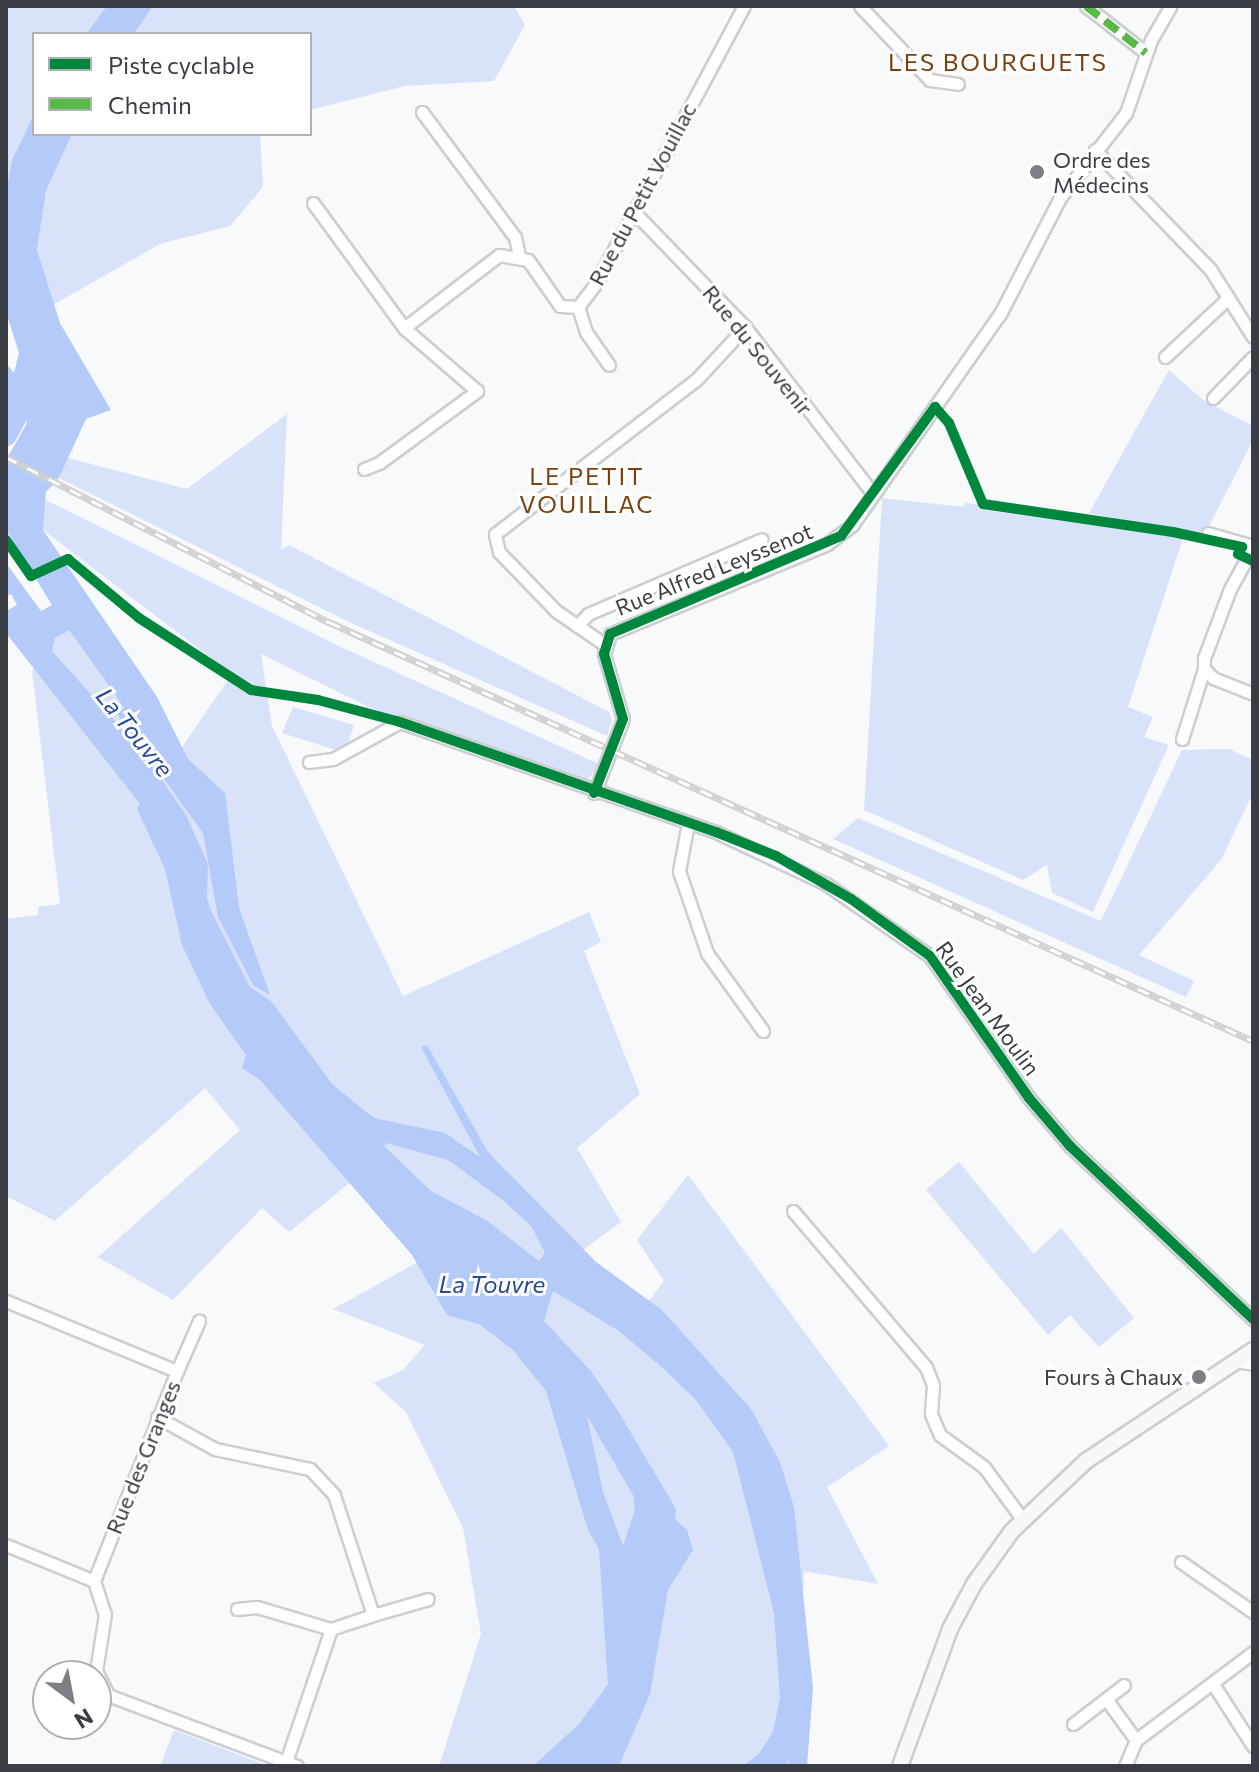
<!DOCTYPE html>
<html>
<head>
<meta charset="utf-8">
<style>
	body { margin:0 }
	#map { position:relative; width:1259px; height:1772px; overflow:hidden; background:#f8f9fb; font-family:Commissioner,sans-serif }
	div>[style] { position:absolute }
	[style*='--x'] { left:calc(var(--x)*1px); top:calc(var(--y)*1px); width:calc(var(--w)*1px); rotate:calc(var(--a)*1deg) }
	.green>* { inset:0; background:#d8e2f9 }
	.water>* { inset:0; background:#b4cbfa }
	.river>* { height:22px; margin:-11px; padding:0 11px; transform-origin:11px; border-radius:11px; background:#b4cbfa }
	.roads { filter:drop-shadow(2px 0 #ccced2) drop-shadow(-2px 0 #ccced2) drop-shadow(0 2px #ccced2) drop-shadow(0 -2px #ccced2) }
	.street>* { height:11px; margin:-5.5px; padding:0 5.5px; transform-origin:5.5px; border-radius:5.5px; background:#fefefe }
	.secondary>* { height:14px; margin:-7px; padding:0 7px; transform-origin:7px; border-radius:7px; background:#f6f8fa }
	.rail>* { height:7px; margin-top:-3.5px; transform-origin:0; background:repeating-linear-gradient(90deg,#fff 0 12px,#d0d1d2 0 24px); box-sizing:border-box; border-block:2px solid #d0d1d2 }
	.quiet>* { height:8px; margin-top:-4px; transform-origin:0; background:repeating-linear-gradient(90deg,#58b947 0 16px,transparent 0 24px) }
	.cycleway>* { height:10px; margin:-5px; padding:0 5px; transform-origin:5px; border-radius:5px; background:#00873e }
	.dots>* { width:22px; height:22px; translate:-50% -50%; box-sizing:border-box; border:4px solid #fff; border-radius:50% }
	span { translate:-50% -50%; white-space:nowrap; text-align:center; line-height:1.15; -webkit-text-stroke:6px #fff; paint-order:stroke }
	.poi-label { font-size:22px; color:#3a3d44 }
	.left { translate:0 -50%; text-align:left }
	.right { translate:-100% -50%; text-align:right }
	.street-label { font-size:22px; color:#3a3d44 }
	.neighbourhood-label { font-size:24px; color:#7b400f; letter-spacing:2px }
	.water-label { font-size:24px; color:#294a97; font-style:italic }
	.frame { position:absolute; inset:0; border:8px solid #3a3d44; pointer-events:none }
	.legend { position:absolute; left:32px; top:32px; width:280px; height:104px; box-sizing:border-box; background:#fff; border:2px solid #b0b1b4; margin:0; padding:10px 14px; list-style:none; font-size:24px; color:#3a3d44 }
	.legend li { display:flex; align-items:center; gap:16px; height:40px }
	.legend b { width:40px; border:2px solid #b0b1b4 }
	.north { position:absolute; left:32px; top:1660px; width:80px; height:80px; box-sizing:border-box; background:#fff; border:2px solid #b0b1b4; border-radius:50%; rotate:148deg; font-size:22px; font-weight:700; line-height:32px; text-align:center; color:#3a3d44 }
	.north::after { content:''; display:block; margin:auto; width:28px; height:36px; background:#7c7f84; clip-path:polygon(50% 0,100% 100%,50% 72%,0 100%) }
</style>
</head>
<body>
<div id="map">
	<div class="green">
		<i style="clip-path:polygon(6px 6px,107px 6px,86px 34px,34px 34px,34px 114px,12px 160px,6px 193px)"></i>
		<i style="clip-path:polygon(153px 6px,514px 6px,525px 25px,494px 81px,405px 86px,310px 110px,310px 34px,134px 34px)"></i>
		<i style="clip-path:polygon(72px 134px,260px 134px,263px 187px,230px 226px,160px 244px,53px 305px,37px 250px,46px 191px)"></i>
		<i style="clip-path:polygon(1169px 370px,1203px 400px,1253px 426px,1253px 440px,1204px 536px,1089px 513px)"></i>
		<i style="clip-path:polygon(287px 414px,281px 550px,289px 545px,609px 712px,612px 721px,607px 736px,349px 622px,59px 478px,68px 458px,187px 489px)"></i>
		<i style="clip-path:polygon(882px 498px,964px 507px,965px 503px,978px 504px,978px 509px,1183px 538px,1128px 707px,1153px 717px,1144px 737px,1169px 745px,1093px 912px,1052px 893px,1047px 865px,1023px 880px,864px 810px)"></i>
		<i style="clip-path:polygon(44px 499px,343px 648px,599px 764px,587px 781px,373px 709px,261px 654px,272px 726px,403px 996px,589px 912px,601px 942px,584px 951px,640px 1094px,577px 1148px,621px 1222px,583px 1250px,488px 1152px,457px 1103px,486px 1162px,641px 1311px,664px 1281px,637px 1240px,688px 1175px,889px 1446px,827px 1487px,878px 1584px,804px 1571px,797px 1766px,439px 1766px,481px 1634px,463px 1528px,406px 1412px,374px 1383px,403px 1370px,425px 1345px,333px 1309px,420px 1261px,352px 1181px,289px 1232px,262px 1208px,173px 1300px,98px 1257px,240px 1130px,205px 1088px,55px 1221px,6px 1196px,6px 919px,38px 915px,38px 907px,60px 904px,32px 671px,72px 614px,180px 750px,232px 674px,43px 530px)"></i>
		<i style="clip-path:polygon(293px 707px,354px 725px,349px 741px,336px 750px,282px 733px)"></i>
		<i style="clip-path:polygon(1229px 749px,1253px 760px,1253px 793px,1221px 860px,1139px 955px,1194px 981px,1186px 997px,833px 839px,858px 818px,1101px 921px,1182px 750px)"></i>
		<i style="clip-path:polygon(959px 1162px,1034px 1254px,1061px 1228px,1134px 1318px,1099px 1347px,1070px 1315px,1048px 1335px,926px 1190px)"></i>
		<i style="clip-path:polygon(174px 1730px,263px 1764px,263px 1766px,160px 1766px)"></i>
	</div>
	<div class="water">
		<i style="clip-path:polygon(107px 6px,153px 6px,134px 34px,86px 34px)"></i>
		<i style="clip-path:polygon(evenodd,34px 114px,34px 134px,72px 134px,46px 191px,37px 250px,60px 323px,111px 410px,86px 419px,59px 478px,46px 492px,43px 530px,157px 697px,188px 759px,225px 793px,239px 908px,270px 995px,253px 985px,218px 917px,203px 833px,117px 714px,124px 708px,115px 694px,69px 630px,55px 638px,52px 651px,141px 750px,186px 815px,208px 864px,207px 898px,212px 913px,250px 987px,271px 1001px,333px 1085px,374px 1118px,445px 1133px,480px 1157px,421px 1047px,427px 1045px,488px 1152px,596px 1262px,662px 1310px,751px 1409px,780px 1462px,794px 1507px,813px 1688px,807px 1766px,789px 1766px,789px 1760px,785px 1766px,742px 1766px,758px 1755px,773px 1732px,780px 1698px,774px 1613px,733px 1452px,696px 1400px,665px 1370px,619px 1331px,553px 1291px,544px 1321px,591px 1371px,618px 1411px,676px 1509px,675px 1519px,687px 1530px,693px 1550px,668px 1590px,650px 1694px,619px 1766px,533px 1766px,580px 1723px,608px 1684px,599px 1549px,588px 1530px,546px 1391px,513px 1350px,479px 1324px,447px 1315px,412px 1255px,260px 1080px,242px 1068px,246px 1055px,210px 1004px,182px 945px,165px 869px,137px 809px,140px 804px,6px 633px,6px 611px,17px 605px,11px 594px,6px 597px,6px 563px,41px 611px,52px 605px,6px 530px,6px 460px,26px 425px,30px 398px,28px 388px,6px 453px,6px 363px,14px 373px,19px 353px,6px 312px,6px 193px,12px 160px,34px 114px,387px 1143px,448px 1160px,504px 1201px,532px 1227px,545px 1253px,539px 1261px,486px 1220px,431px 1191px,384px 1146px,387px 1143px,34px 114px,587px 1416px,633px 1495px,635px 1510px,623px 1546px,603px 1492px,587px 1416px)"></i>
	</div>
	<div class="river">
		<i style="--x:6;--y:435;--w:75;--a:-61.4"></i>
	</div>
	<div class="roads">
		<div class="street">
			<i style="--x:860;--y:6;--w:102;--a:46.6"></i>
			<i style="--x:930;--y:80;--w:28;--a:8"></i>
			<i style="--x:1086;--y:6;--w:76;--a:38.1"></i>
			<i style="--x:422;--y:112;--w:156;--a:53.4"></i>
			<i style="--x:515;--y:237;--w:19;--a:78"></i>
			<i style="--x:1095;--y:150;--w:165;--a:46"></i>
			<i style="--x:1210;--y:269;--w:80;--a:57.7"></i>
			<i style="--x:313;--y:203;--w:155;--a:53.9"></i>
			<i style="--x:404;--y:328;--w:120;--a:-37.5"></i>
			<i style="--x:499;--y:255;--w:29;--a:10"></i>
			<i style="--x:528;--y:260;--w:56;--a:55.2"></i>
			<i style="--x:560;--y:306;--w:18;--a:3"></i>
			<i style="--x:578;--y:307;--w:30;--a:-53"></i>
			<i style="--x:596;--y:283;--w:314;--a:-61.9"></i>
			<i style="--x:634;--y:212;--w:160;--a:46"></i>
			<i style="--x:745;--y:327;--w:210;--a:52.5"></i>
			<i style="--x:578;--y:307;--w:26;--a:72"></i>
			<i style="--x:586;--y:332;--w:40;--a:55.1"></i>
			<i style="--x:1165;--y:357;--w:86;--a:-43.1"></i>
			<i style="--x:1213;--y:398;--w:57;--a:-45.7"></i>
			<i style="--x:364;--y:469;--w:16;--a:-22"></i>
			<i style="--x:379;--y:463;--w:122;--a:-36.3"></i>
			<i style="--x:477;--y:391;--w:96;--a:-139.2"></i>
			<i style="--x:1208;--y:533;--w:47;--a:16.1"></i>
			<i style="--x:1253;--y:547;--w:48;--a:118.7"></i>
			<i style="--x:1230;--y:589;--w:74;--a:110.6"></i>
			<i style="--x:1204;--y:658;--w:11;--a:90"></i>
			<i style="--x:1204;--y:669;--w:13;--a:45"></i>
			<i style="--x:1213;--y:678;--w:43;--a:21.8"></i>
			<i style="--x:577;--y:626;--w:16;--a:-47"></i>
			<i style="--x:588;--y:614;--w:189;--a:-23.3"></i>
			<i style="--x:604;--y:644;--w:58;--a:-145.5"></i>
			<i style="--x:556;--y:611;--w:82;--a:-134"></i>
			<i style="--x:499;--y:552;--w:18;--a:-103"></i>
			<i style="--x:495;--y:534;--w:253;--a:-37.5"></i>
			<i style="--x:696;--y:380;--w:72;--a:-47.2"></i>
			<i style="--x:1182;--y:739;--w:73;--a:-72.6"></i>
			<i style="--x:309;--y:762;--w:24;--a:-7"></i>
			<i style="--x:333;--y:759;--w:77;--a:-28.9"></i>
			<i style="--x:400;--y:722;--w:335;--a:19.2"></i>
			<i style="--x:716;--y:832;--w:122;--a:25.3"></i>
			<i style="--x:826;--y:884;--w:126;--a:34.7"></i>
			<i style="--x:930;--y:956;--w:173;--a:55.1"></i>
			<i style="--x:1029;--y:1098;--w:63;--a:49.5"></i>
			<i style="--x:1070;--y:1146;--w:252;--a:43.4"></i>
			<i style="--x:594;--y:793;--w:79;--a:-68.6"></i>
			<i style="--x:623;--y:719;--w:68;--a:-106.3"></i>
			<i style="--x:604;--y:654;--w:21;--a:-73"></i>
			<i style="--x:610;--y:634;--w:235;--a:-22.5"></i>
			<i style="--x:827;--y:544;--w:31;--a:-37"></i>
			<i style="--x:852;--y:525;--w:258;--a:-55"></i>
			<i style="--x:1000;--y:314;--w:131;--a:-62.7"></i>
			<i style="--x:1060;--y:198;--w:108;--a:-52.2"></i>
			<i style="--x:1126;--y:113;--w:77;--a:-71.1"></i>
			<i style="--x:1151;--y:40;--w:39;--a:-60"></i>
			<i style="--x:688;--y:823;--w:49;--a:100.6"></i>
			<i style="--x:679;--y:871;--w:87;--a:71.1"></i>
			<i style="--x:707;--y:953;--w:96;--a:54.3"></i>
			<i style="--x:793;--y:1211;--w:205;--a:49.6"></i>
			<i style="--x:926;--y:1367;--w:19;--a:69"></i>
			<i style="--x:933;--y:1385;--w:29;--a:94"></i>
			<i style="--x:931;--y:1414;--w:23;--a:67"></i>
			<i style="--x:940;--y:1435;--w:54;--a:36"></i>
			<i style="--x:984;--y:1467;--w:66;--a:53.7"></i>
			<i style="--x:6;--y:1301;--w:185;--a:22.3"></i>
			<i style="--x:177;--y:1371;--w:226;--a:111.6"></i>
			<i style="--x:1236;--y:1361;--w:17;--a:10"></i>
			<i style="--x:177;--y:1371;--w:55;--a:-66.3"></i>
			<i style="--x:157;--y:1417;--w:66;--a:28.9"></i>
			<i style="--x:215;--y:1449;--w:97;--a:11.9"></i>
			<i style="--x:310;--y:1469;--w:35;--a:47"></i>
			<i style="--x:334;--y:1495;--w:126;--a:72"></i>
			<i style="--x:373;--y:1615;--w:44;--a:161.6"></i>
			<i style="--x:331;--y:1629;--w:140;--a:108.7"></i>
			<i style="--x:6;--y:1545;--w:95;--a:22.2"></i>
			<i style="--x:94;--y:1581;--w:35;--a:72"></i>
			<i style="--x:105;--y:1614;--w:58;--a:99"></i>
			<i style="--x:96;--y:1671;--w:27;--a:63"></i>
			<i style="--x:108;--y:1695;--w:202;--a:20.6"></i>
			<i style="--x:1181;--y:1562;--w:88;--a:34.8"></i>
			<i style="--x:237;--y:1609;--w:20;--a:-6"></i>
			<i style="--x:257;--y:1607;--w:77;--a:16.6"></i>
			<i style="--x:373;--y:1615;--w:57;--a:-16.2"></i>
			<i style="--x:1213;--y:1684;--w:74;--a:57.2"></i>
			<i style="--x:1106;--y:1699;--w:51;--a:53.8"></i>
			<i style="--x:1073;--y:1724;--w:64;--a:-37.4"></i>
			<i style="--x:1125;--y:1766;--w:28;--a:-67"></i>
			<i style="--x:1136;--y:1740;--w:146;--a:-36.9"></i>
		</div>
		<div class="secondary">
			<i style="--x:900;--y:1766;--w:146;--a:-69.9"></i>
			<i style="--x:950;--y:1629;--w:51;--a:-61.9"></i>
			<i style="--x:974;--y:1584;--w:65;--a:-54.4"></i>
			<i style="--x:1012;--y:1531;--w:102;--a:-43.4"></i>
			<i style="--x:1086;--y:1461;--w:201;--a:-33.6"></i>
		</div>
	</div>
	<div class="rail">
		<i style="--x:6;--y:457;--w:363;--a:27.1"></i>
		<i style="--x:329;--y:622;--w:1015;--a:24.39"></i>
	</div>
	<div class="quiet">
		<i style="--x:1086;--y:6;--w:76;--a:38.1"></i>
	</div>
	<div class="cycleway">
		<i style="--x:6;--y:540;--w:44;--a:55.2"></i>
		<i style="--x:31;--y:576;--w:41;--a:-24.7"></i>
		<i style="--x:68;--y:559;--w:92;--a:39.7"></i>
		<i style="--x:139;--y:618;--w:133;--a:32.7"></i>
		<i style="--x:251;--y:690;--w:68;--a:8.5"></i>
		<i style="--x:318;--y:700;--w:85;--a:15"></i>
		<i style="--x:400;--y:722;--w:335;--a:19.2"></i>
		<i style="--x:716;--y:832;--w:65;--a:21.8"></i>
		<i style="--x:776;--y:856;--w:86;--a:29.8"></i>
		<i style="--x:851;--y:899;--w:97;--a:35.8"></i>
		<i style="--x:930;--y:956;--w:173;--a:55.1"></i>
		<i style="--x:1029;--y:1098;--w:63;--a:49.5"></i>
		<i style="--x:1070;--y:1146;--w:252;--a:43.4"></i>
		<i style="--x:594;--y:793;--w:79;--a:-68.6"></i>
		<i style="--x:623;--y:719;--w:68;--a:-106.3"></i>
		<i style="--x:604;--y:654;--w:21;--a:-73"></i>
		<i style="--x:610;--y:634;--w:251;--a:-23"></i>
		<i style="--x:841;--y:536;--w:160;--a:-53.9"></i>
		<i style="--x:935;--y:407;--w:21;--a:49"></i>
		<i style="--x:949;--y:423;--w:88;--a:67.2"></i>
		<i style="--x:983;--y:504;--w:192;--a:8.4"></i>
		<i style="--x:1173;--y:532;--w:71;--a:12.3"></i>
		<i style="--x:1242;--y:547;--w:8;--a:120"></i>
		<i style="--x:1238;--y:554;--w:17;--a:25"></i>
	</div>
	<div class="dots">
		<i style="left:1037px;top:172px;background:#7c7f84"></i>
		<i style="left:1199px;top:1377px;background:#7c7f84"></i>
	</div>
	<div class="poi-label">
		<span class="left" style="left:1053px;top:172px">Ordre des<br>Médecins</span>
		<span class="right" style="left:1183px;top:1377px">Fours à Chaux</span>
	</div>
	<div class="street-label">
		<span style="left:642px;top:194px;rotate:-62deg">Rue du Petit Vouillac</span>
		<span style="left:758px;top:350px;rotate:51deg">Rue du Souvenir</span>
		<span style="left:714px;top:569px;rotate:-22deg">Rue Alfred Leyssenot</span>
		<span style="left:988px;top:1008px;rotate:54deg">Rue Jean Moulin</span>
		<span style="left:143px;top:1457px;rotate:-68deg">Rue des Granges</span>
	</div>
	<div class="neighbourhood-label">
		<span style="left:998px;top:62px">LES BOURGUETS</span>
		<span style="left:587px;top:490px">LE PETIT<br>VOUILLAC</span>
	</div>
	<div class="water-label">
		<span style="left:135px;top:732px;rotate:51deg">La Touvre</span>
		<span style="left:492px;top:1284px">La Touvre</span>
	</div>
	<div class="frame"></div>
	<ul class="legend">
	<li><b style="height:10px;background:#00873e"></b>Piste cyclable</li>
	<li><b style="height:10px;background:#58b947"></b>Chemin</li>
	</ul>
	<div class="north">N</div>
</div>
</body>
</html>
